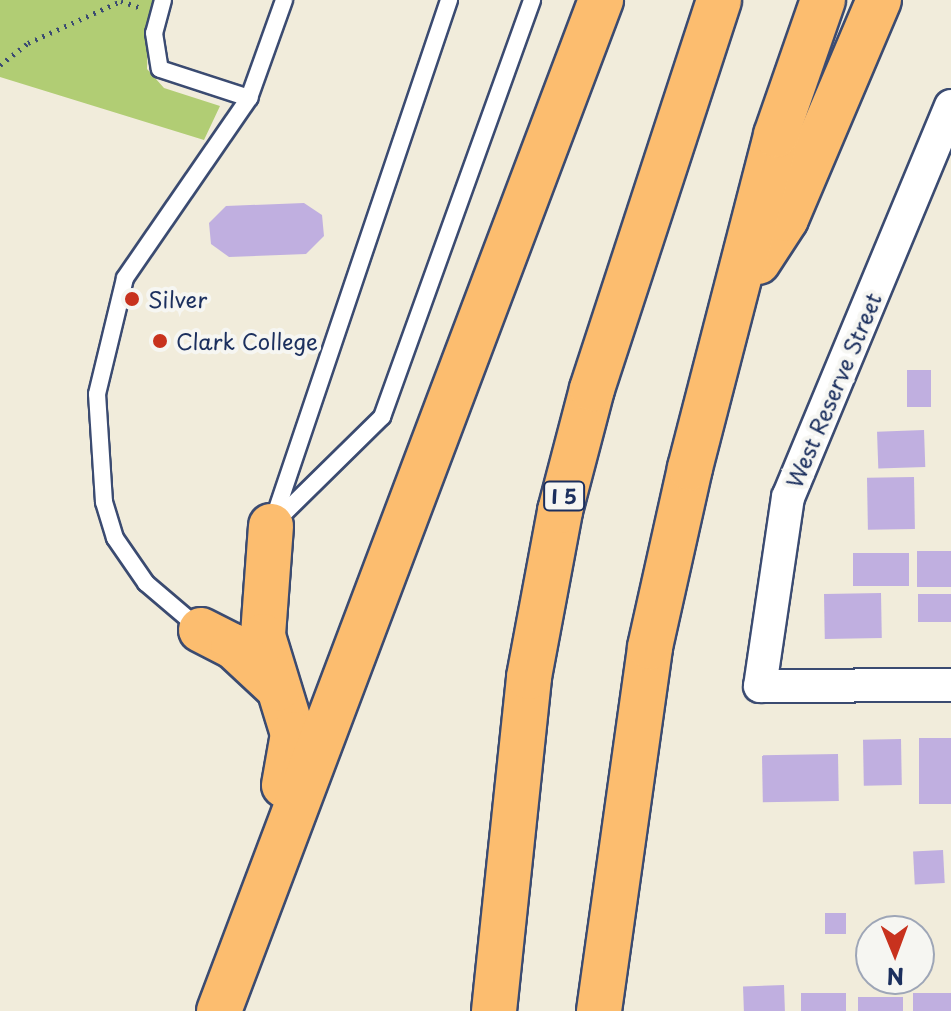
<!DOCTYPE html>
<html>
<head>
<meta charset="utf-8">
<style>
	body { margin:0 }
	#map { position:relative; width:951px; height:1011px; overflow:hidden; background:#f1ecdb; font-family:"Playpen Sans",sans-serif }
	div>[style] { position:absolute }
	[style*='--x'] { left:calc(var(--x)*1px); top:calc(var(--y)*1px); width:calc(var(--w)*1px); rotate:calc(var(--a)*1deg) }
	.green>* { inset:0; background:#b1cd74 }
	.building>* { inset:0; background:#c0afe0; transform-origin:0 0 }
	.path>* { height:5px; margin-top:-2.5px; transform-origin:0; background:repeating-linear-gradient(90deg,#3b4b71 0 2px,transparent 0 8px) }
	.roads { filter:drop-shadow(2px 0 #3b4b71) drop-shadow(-2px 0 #3b4b71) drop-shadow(0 2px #3b4b71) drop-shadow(0 -2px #3b4b71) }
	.service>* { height:16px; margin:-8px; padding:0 8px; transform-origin:8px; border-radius:8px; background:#fff }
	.minor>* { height:32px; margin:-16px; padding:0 16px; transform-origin:16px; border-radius:16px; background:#fff }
	.motorway>* { height:44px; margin:-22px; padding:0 22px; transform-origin:22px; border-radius:22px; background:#fcbd6f }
	.dots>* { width:22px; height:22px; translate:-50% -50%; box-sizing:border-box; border:4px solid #f6f6f2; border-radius:50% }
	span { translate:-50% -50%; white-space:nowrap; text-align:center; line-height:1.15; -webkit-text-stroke:8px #f6f6f2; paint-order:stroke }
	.shield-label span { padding:2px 6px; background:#f6f6f2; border:2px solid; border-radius:6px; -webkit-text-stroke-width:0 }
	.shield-label { font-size:20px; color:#1b2f5e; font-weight:700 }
	.poi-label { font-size:22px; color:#1b2f5e }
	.left { translate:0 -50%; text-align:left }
	.street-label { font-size:22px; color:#1b2f5e }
	.north { position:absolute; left:855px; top:915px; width:80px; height:80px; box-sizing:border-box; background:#f6f6f2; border:2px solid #9ea6b7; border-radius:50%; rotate:179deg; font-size:22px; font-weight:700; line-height:32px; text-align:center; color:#1b2f5e }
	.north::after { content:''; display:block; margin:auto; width:28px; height:36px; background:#c8321e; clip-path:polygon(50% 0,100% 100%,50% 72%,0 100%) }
</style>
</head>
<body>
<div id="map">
	<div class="green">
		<i style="clip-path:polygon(0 0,159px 0,148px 25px,147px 69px,164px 88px,220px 106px,204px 140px,0 77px)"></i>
	</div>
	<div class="building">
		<i style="clip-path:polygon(304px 203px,322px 215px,324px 236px,306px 254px,229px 257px,211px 244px,209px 223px,226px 206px)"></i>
		<i style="left:931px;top:370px;width:37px;height:24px;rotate:90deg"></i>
		<i style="left:924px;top:430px;width:37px;height:47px;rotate:88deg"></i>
		<i style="left:914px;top:477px;width:52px;height:47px;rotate:89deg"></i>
		<i style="left:951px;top:551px;width:36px;height:34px;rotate:90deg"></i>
		<i style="left:909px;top:553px;width:33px;height:56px;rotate:90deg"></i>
		<i style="left:881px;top:593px;width:45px;height:57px;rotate:89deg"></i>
		<i style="left:918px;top:594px;width:33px;height:28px"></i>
		<i style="left:919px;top:738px;width:32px;height:66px"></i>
		<i style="left:901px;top:739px;width:46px;height:38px;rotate:89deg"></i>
		<i style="left:838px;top:754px;width:47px;height:76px;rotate:89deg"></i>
		<i style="left:943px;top:850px;width:33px;height:30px;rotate:87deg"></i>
		<i style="left:825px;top:913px;width:21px;height:21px"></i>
		<i style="left:784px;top:985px;width:26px;height:41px;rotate:88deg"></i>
		<i style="left:846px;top:993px;width:18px;height:45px;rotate:90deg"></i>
		<i style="left:951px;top:993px;width:18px;height:38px;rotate:90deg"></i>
		<i style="left:858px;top:997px;width:45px;height:14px"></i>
	</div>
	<div class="path">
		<i style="--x:121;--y:1;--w:21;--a:19"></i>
		<i style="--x:0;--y:65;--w:36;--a:-38"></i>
		<i style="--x:28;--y:43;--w:102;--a:-24.3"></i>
	</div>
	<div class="roads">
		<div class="service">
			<i style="--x:163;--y:0;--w:34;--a:105"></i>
			<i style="--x:154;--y:33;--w:36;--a:81"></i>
			<i style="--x:160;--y:69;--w:94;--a:18"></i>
			<i style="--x:273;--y:521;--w:550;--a:-71.33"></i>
			<i style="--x:271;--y:526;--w:156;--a:-44.5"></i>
			<i style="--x:382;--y:417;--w:443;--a:-70.2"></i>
			<i style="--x:200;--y:629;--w:71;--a:-139.6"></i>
			<i style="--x:146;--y:583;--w:55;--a:-124.6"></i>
			<i style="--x:115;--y:538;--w:38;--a:-107"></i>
			<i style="--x:104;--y:502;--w:108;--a:-93.7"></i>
			<i style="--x:97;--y:394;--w:119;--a:-76.4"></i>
			<i style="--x:125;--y:278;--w:219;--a:-55.4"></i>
			<i style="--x:249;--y:98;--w:104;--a:-70.3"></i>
		</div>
		<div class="minor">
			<i style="--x:951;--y:106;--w:424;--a:112.6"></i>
			<i style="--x:788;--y:497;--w:191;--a:98.4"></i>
			<i style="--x:760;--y:686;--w:191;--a:-0.3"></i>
		</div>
		<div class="motorway">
			<i style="--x:758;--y:262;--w:51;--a:-56.9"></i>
			<i style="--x:786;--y:219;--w:238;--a:-67"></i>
			<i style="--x:271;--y:526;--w:110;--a:94.2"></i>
			<i style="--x:263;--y:636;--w:102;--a:73"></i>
			<i style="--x:293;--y:734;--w:52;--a:100"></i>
			<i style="--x:201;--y:630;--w:36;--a:27"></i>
			<i style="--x:233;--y:646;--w:62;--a:43"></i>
			<i style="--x:219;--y:1011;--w:1081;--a:-69.3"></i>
			<i style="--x:494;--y:1011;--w:336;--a:-84"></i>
			<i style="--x:529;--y:677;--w:169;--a:-79.4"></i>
			<i style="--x:560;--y:511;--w:126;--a:-75.3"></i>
			<i style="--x:592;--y:389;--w:409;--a:-71.9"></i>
			<i style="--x:599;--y:1011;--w:368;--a:-82"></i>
			<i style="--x:650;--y:647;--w:183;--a:-77.4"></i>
			<i style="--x:690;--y:468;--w:344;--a:-75.5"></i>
			<i style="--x:776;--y:135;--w:143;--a:-70.8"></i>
		</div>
	</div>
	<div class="dots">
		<i style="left:132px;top:299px;background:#c8321e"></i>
		<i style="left:160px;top:341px;background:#c8321e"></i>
	</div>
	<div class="shield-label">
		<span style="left:564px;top:496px">I 5</span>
	</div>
	<div class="poi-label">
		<span class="left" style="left:148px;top:299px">Silver</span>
		<span class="left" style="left:176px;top:341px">Clark College</span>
	</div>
	<div class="street-label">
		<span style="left:833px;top:390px;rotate:-67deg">West Reserve Street</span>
	</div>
	<div class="north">N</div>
</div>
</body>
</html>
